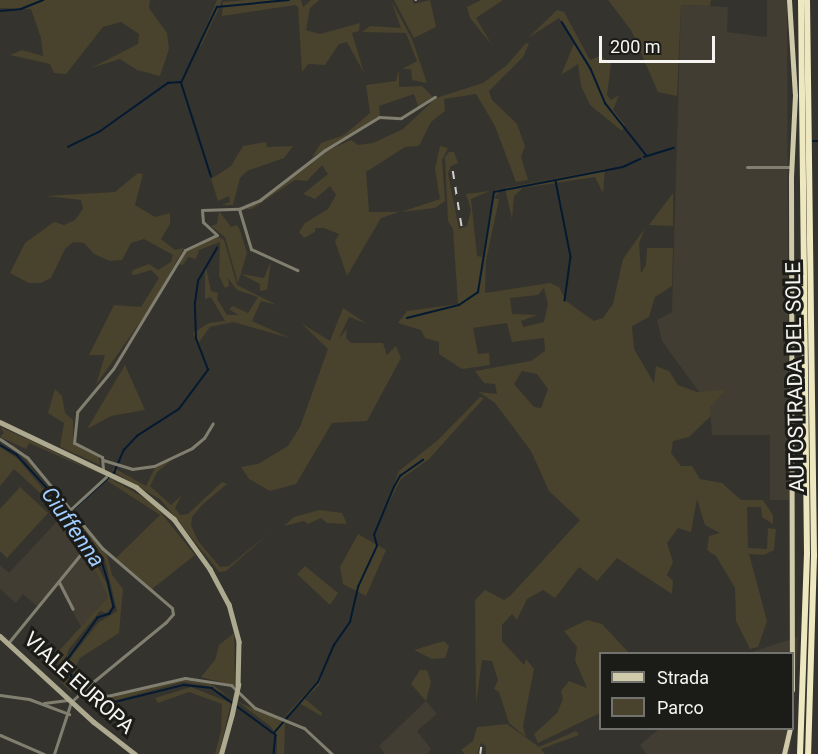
<!DOCTYPE html>
<html>
<head>
<meta charset="utf-8">
<style>
	body { margin:0 }
	#map { position:relative; width:818px; height:754px; overflow:hidden; background:#35332e; font-family:Roboto,sans-serif }
	div>[style] { position:absolute }
	[style*='--x'] { left:calc(var(--x)*1px); top:calc(var(--y)*1px); width:calc(var(--w)*1px); rotate:calc(var(--a)*1deg) }
	.built>* { inset:0; background:#413d32 }
	.green>* { inset:0; background:#49422c }
	.stream>* { height:1.5px; margin:-0.75px; padding:0 0.75px; transform-origin:0.75px; border-radius:0.75px; background:#041a31 }
	.street>* { height:3px; margin:-1.5px; padding:0 1.5px; transform-origin:1.5px; border-radius:1.5px; background:#817f6f }
	.secondary>* { height:4.5px; margin:-2.25px; padding:0 2.25px; transform-origin:2.25px; border-radius:2.25px; background:#adaa90 }
	.primary>* { height:5px; margin:-2.5px; padding:0 2.5px; transform-origin:2.5px; border-radius:2.5px; background:#cfcaa9 }
	.highway>* { height:6px; margin:-3px; padding:0 3px; transform-origin:3px; border-radius:3px; background:#eee8c0 }
	.rail>* { height:1.5px; margin-top:-0.75px; transform-origin:0; background:repeating-linear-gradient(90deg,#cfceca 0 8px,transparent 0 16px) }
	.secondary-bridge>* { height:4.5px; margin:-2.25px; padding:0 2.25px; transform-origin:2.25px; border-radius:2.25px; background:#adaa90 }
	span { translate:-50% -50%; white-space:nowrap; text-align:center; line-height:1.15; -webkit-text-stroke:6px #1b1b18; paint-order:stroke }
	.street-label { font-size:21px; color:#f5f4f0 }
	.water-label { font-size:22px; color:#a1cefe; font-style:italic }
	.legend { position:absolute; left:599px; top:652px; width:195px; height:78px; box-sizing:border-box; background:#1b1b18; border:2px solid #72726e; margin:0; padding:8px 10px; list-style:none; font-size:18px; color:#f5f4f0 }
	.legend li { display:flex; align-items:center; gap:12px; height:30px }
	.legend b { width:30px; border:2px solid #72726e }
	.scale { position:absolute; left:599px; top:36px; width:116px; height:27px; box-sizing:border-box; border:3px solid #f5f4f0; border-top:0; padding-left:8px; font-size:18px; line-height:21px; white-space:nowrap; color:#f5f4f0; -webkit-text-stroke:4px #1b1b18; paint-order:stroke }
</style>
</head>
<body>
<div id="map">
	<div class="built">
		<i style="clip-path:polygon(767px 0,787px 0,789px 500px,770px 500px,770px 435px,712px 435px,710px 407px,662px 341px,657px 320px,672px 312px,681px 5px,728px 7px,727px 32px,767px 37px)"></i>
		<i style="clip-path:polygon(60px 518px,86px 552px,108px 597px,81px 627px,57px 583px,37px 606px,23px 594px,16px 603px,0 589px,0 565px,9px 573px)"></i>
		<i style="clip-path:polygon(798px 637px,793px 715px,792px 654px,746px 654px)"></i>
		<i style="clip-path:polygon(426px 701px,437px 714px,417px 731px,431px 749px,427px 754px,385px 754px,379px 746px)"></i>
		<i style="clip-path:polygon(659px 729px,792px 729px,790px 754px,646px 754px,640px 745px)"></i>
	</div>
	<div class="green">
		<i style="clip-path:polygon(0 0,150px 0,149px 8px,167px 33px,169px 49px,160px 76px,137px 70px,120px 59px,91px 68px,138px 44px,139px 34px,121px 22px,103px 27px,66px 74px,54px 73px,50px 64px,10px 55px,22px 50px,43px 56px,41px 38px,31px 9px,0 8px)"></i>
		<i style="clip-path:polygon(217px 0,222px 0,219px 8px,201px 46px,198px 46px)"></i>
		<i style="clip-path:polygon(246px 0,301px 0,303px 7px,311px 0,333px 0,319px 0,310px 8px,306px 30px,320px 34px,360px 23px,359px 31px,352px 33px,364px 73px,347px 42px,339px 44px,325px 65px,308px 64px,302px 72px,298px 7px,295px 5px,222px 16px,223px 2px)"></i>
		<i style="clip-path:polygon(391px 0,412px 39px,427px 83px,412px 80px,411px 69px,402px 69px,417px 61px,406px 33px,362px 32px,370px 26px,401px 28px)"></i>
		<i style="clip-path:polygon(394px 0,412px 0,414px 4px,430px 0,436px 27px,414px 38px)"></i>
		<i style="clip-path:polygon(481px 0,503px 0,476px 18px,492px 45px,470px 18px,467px 7px)"></i>
		<i style="clip-path:polygon(608px 0,711px 0,710px 6px,681px 5px,677px 96px,658px 92px,631px 30px)"></i>
		<i style="clip-path:polygon(557px 10px,564px 12px,590px 60px,600px 56px,611px 63px,607px 95px,611px 100px,619px 95px,613px 110px,625px 125px,622px 131px,590px 105px,581px 86px,578px 64px,561px 75px,574px 44px,559px 18px,528px 38px)"></i>
		<i style="clip-path:polygon(526px 43px,529px 44px,523px 57px,489px 91px,492px 100px,517px 124px,525px 146px,521px 157px,528px 180px,516px 182px,495px 126px,476px 94px,444px 99px,445px 111px,431px 122px,419px 146px,405px 147px,366px 172px,369px 212px,399px 212px,381px 218px,347px 276px,335px 241px,339px 234px,324px 228px,315px 228px,315px 232px,304px 238px,299px 232px,305px 223px,328px 209px,336px 195px,330px 186px,315px 199px,303px 194px,328px 174px,322px 165px,307px 181px,295px 180px,252px 209px,246px 209px,326px 151px,351px 140px,358px 145px,373px 143px,403px 129px,436px 98px,483px 83px,507px 65px)"></i>
		<i style="clip-path:polygon(399px 70px,399px 87px,422px 86px,433px 97px,418px 106px,414px 94px,379px 106px,380px 115px,349px 138px,312px 157px,321px 143px,344px 135px,370px 113px,366px 85px,396px 81px)"></i>
		<i style="clip-path:polygon(266px 142px,267px 147px,293px 146px,284px 158px,247px 171px,240px 178px,233px 205px,222px 205px,230px 202px,229px 196px,218px 201px,211px 179px,231px 166px,243px 146px)"></i>
		<i style="clip-path:polygon(440px 146px,448px 148px,442px 160px,445px 201px,435px 208px,401px 212px,440px 199px,435px 169px)"></i>
		<i style="clip-path:polygon(evenodd,449px 152px,454px 152px,458px 163px,451px 166px,448px 174px,459px 229px,467px 226px,471px 210px,466px 194px,490px 191px,471px 199px,477px 256px,482px 257px,494px 190px,501px 189px,494px 198px,499px 199px,486px 261px,485px 293px,550px 283px,559px 287px,566px 301px,594px 321px,603px 318px,613px 304px,623px 259px,645px 228px,639px 243px,641px 273px,646px 265px,647px 248px,673px 248px,672px 286px,655px 297px,649px 317px,632px 326px,634px 349px,654px 383px,656px 366px,669px 371px,678px 385px,697px 392px,726px 390px,710px 407px,711px 416px,689px 437px,673px 441px,671px 453px,681px 466px,692px 466px,700px 479px,722px 483px,741px 500px,763px 500px,773px 515px,773px 524px,762px 517px,761px 507px,747px 507px,748px 548px,767px 549px,768px 528px,776px 529px,774px 550px,764px 555px,749px 554px,767px 621px,758px 647px,750px 649px,736px 621px,735px 588px,716px 556px,707px 550px,709px 536px,720px 533px,705px 525px,697px 499px,691px 532px,678px 528px,667px 543px,673px 562px,667px 575px,673px 581px,672px 594px,617px 558px,597px 581px,579px 567px,555px 598px,543px 590px,527px 599px,517px 620px,512px 614px,502px 625px,502px 641px,524px 665px,526px 659px,534px 669px,523px 726px,526px 737px,509px 723px,499px 692px,494px 689px,498px 680px,492px 661px,482px 660px,476px 704px,475px 600px,485px 590px,504px 600px,511px 595px,580px 520px,549px 491px,531px 451px,495px 403px,479px 392px,497px 394px,495px 384px,484px 383px,475px 371px,531px 361px,545px 351px,544px 338px,512px 342px,507px 323px,473px 328px,478px 354px,489px 353px,490px 365px,462px 369px,439px 354px,439px 342px,425px 338px,421px 330px,398px 323px,407px 311px,458px 304px,453px 229px,448px 221px,445px 157px,449px 152px,544px 288px,548px 304px,544px 322px,523px 327px,521px 321px,537px 315px,512px 314px,510px 298px,538px 295px,544px 288px,449px 152px,522px 371px,537px 374px,548px 389px,541px 408px,534px 407px,514px 384px,522px 371px)"></i>
		<i style="clip-path:polygon(605px 169px,603px 193px,595px 177px,523px 188px,514px 196px,512px 219px,505px 188px)"></i>
		<i style="clip-path:polygon(138px 173px,143px 174px,135px 205px,155px 217px,170px 213px,170px 224px,161px 239px,175px 250px,184px 248px,150px 308px,96px 385px,105px 355px,89px 355px,114px 305px,141px 307px,159px 278px,151px 270px,135px 275px,131px 274px,133px 270px,149px 264px,158px 270px,171px 262px,173px 255px,144px 239px,131px 243px,122px 260px,110px 261px,94px 254px,84px 243px,73px 242px,65px 249px,51px 278px,41px 283px,29px 283px,10px 273px,25px 243px,54px 222px,64px 225px,75px 220px,83px 209px,81px 200px,45px 196px,115px 192px)"></i>
		<i style="clip-path:polygon(673px 193px,673px 226px,649px 225px)"></i>
		<i style="clip-path:polygon(219px 211px,231px 227px,237px 225px,240px 230px,247px 253px,238px 283px,225px 237px,211px 226px,217px 224px)"></i>
		<i style="clip-path:polygon(219px 237px,224px 240px,237px 285px,277px 305px,261px 301px,252px 321px,290px 338px,233px 322px,210px 327px,199px 342px,203px 359px,193px 333px,209px 323px,225px 321px,211px 297px,205px 299px,205px 263px,211px 291px,218px 293px,217px 299px,227px 315px,238px 315px,229px 309px,233px 306px,248px 313px,258px 297px,237px 290px,228px 278px,229px 286px,225px 288px,219px 276px,220px 242px,199px 250px,196px 259px,188px 257px,183px 265px,177px 264px,185px 250px)"></i>
		<i style="clip-path:polygon(271px 261px,267px 290px,260px 291px,260px 284px,241px 274px,264px 278px)"></i>
		<i style="clip-path:polygon(343px 308px,367px 324px,349px 317px,339px 338px,347px 329px,346px 338px,351px 343px,383px 343px,387px 355px,396px 346px,401px 358px,367px 421px,332px 423px,296px 484px,270px 491px,249px 479px,241px 467px,258px 464px,288px 446px,300px 427px,328px 349px,301px 323px,330px 341px)"></i>
		<i style="clip-path:polygon(125px 365px,145px 410px,111px 416px,87px 429px)"></i>
		<i style="clip-path:polygon(55px 389px,62px 396px,65px 413px,73px 420px,73px 443px,99px 456px,100px 465px,60px 447px,64px 423px,48px 413px)"></i>
		<i style="clip-path:polygon(480px 397px,484px 398px,429px 459px,401px 479px,382px 516px,399px 471px,438px 440px)"></i>
		<i style="clip-path:polygon(0 427px,30px 440px,104px 476px,29px 443px,26px 449px,0 437px,4px 433px)"></i>
		<i style="clip-path:polygon(0 440px,15px 446px,60px 495px,107px 555px,112px 575px,123px 589px,119px 633px,80px 658px,74px 670px,84px 687px,79px 692px,69px 660px,98px 623px,117px 611px,105px 560px,59px 496px,20px 454px)"></i>
		<i style="clip-path:polygon(0 447px,18px 459px,82px 536px,107px 584px,112px 607px,106px 613px,100px 611px,69px 649px,64px 663px,72px 693px,61px 682px,57px 653px,108px 597px,86px 552px,49px 501px,14px 469px,0 486px)"></i>
		<i style="clip-path:polygon(173px 459px,157px 472px,150px 486px,171px 505px,181px 496px,175px 508px,180px 515px,188px 514px,222px 482px,227px 484px,202px 505px,192px 517px,191px 525px,198px 541px,220px 567px,229px 566px,274px 529px,226px 571px,219px 572px,161px 500px,112px 471px,114px 468px,146px 486px,156px 466px)"></i>
		<i style="clip-path:polygon(108px 477px,153px 503px,195px 555px,152px 589px,116px 558px,160px 515px,106px 480px)"></i>
		<i style="clip-path:polygon(20px 487px,48px 513px,7px 558px,0 551px,0 509px)"></i>
		<i style="clip-path:polygon(319px 510px,342px 513px,347px 524px,327px 523px,321px 518px,308px 524px,304px 521px,284px 526px,294px 517px)"></i>
		<i style="clip-path:polygon(358px 534px,386px 550px,366px 596px,343px 584px,340px 567px)"></i>
		<i style="clip-path:polygon(305px 566px,338px 593px,330px 605px,297px 574px)"></i>
		<i style="clip-path:polygon(587px 620px,602px 624px,629px 653px,600px 654px,600px 713px,538px 743px,534px 734px,557px 713px,563px 699px,561px 691px,569px 681px,587px 688px,575px 660px,577px 647px,564px 631px)"></i>
		<i style="clip-path:polygon(234px 633px,235px 686px,201px 677px,215px 660px,219px 645px)"></i>
		<i style="clip-path:polygon(444px 641px,449px 646px,445px 658px,432px 659px,414px 650px)"></i>
		<i style="clip-path:polygon(324px 666px,319px 685px,305px 699px,322px 713px,321px 716px,301px 704px,283px 718px,316px 683px)"></i>
		<i style="clip-path:polygon(420px 670px,427px 670px,431px 682px,426px 701px,411px 684px)"></i>
		<i style="clip-path:polygon(185px 680px,211px 684px,231px 698px,208px 686px,183px 682px,109px 702px,82px 694px,89px 691px,105px 697px)"></i>
		<i style="clip-path:polygon(191px 687px,231px 703px,219px 754px,215px 754px,221px 731px,222px 704px,189px 692px,158px 703px,155px 698px)"></i>
		<i style="clip-path:polygon(238px 702px,285px 722px,284px 754px,277px 754px,277px 735px,270px 726px)"></i>
		<i style="clip-path:polygon(507px 724px,539px 747px,576px 731px,579px 735px,541px 749px,545px 754px,486px 754px,486px 746px,481px 743px,477px 754px,465px 754px,461px 750px,473px 741px,477px 727px)"></i>
	</div>
	<div class="stream">
		<i style="--x:0;--y:11;--w:21;--a:-5"></i>
		<i style="--x:21;--y:9;--w:24;--a:-22"></i>
		<i style="--x:562;--y:22;--w:55;--a:58.3"></i>
		<i style="--x:591;--y:69;--w:38;--a:67"></i>
		<i style="--x:606;--y:104;--w:66;--a:51.7"></i>
		<i style="--x:813;--y:141;--w:5;--a:0"></i>
		<i style="--x:68;--y:147;--w:34;--a:-26"></i>
		<i style="--x:99;--y:132;--w:85;--a:-35.4"></i>
		<i style="--x:168;--y:83;--w:12;--a:-5"></i>
		<i style="--x:644;--y:157;--w:31;--a:-17"></i>
		<i style="--x:211;--y:177;--w:99;--a:-107.7"></i>
		<i style="--x:181;--y:83;--w:84;--a:-64.7"></i>
		<i style="--x:217;--y:7;--w:72;--a:-5.6"></i>
		<i style="--x:556;--y:181;--w:77;--a:78.8"></i>
		<i style="--x:571;--y:257;--w:44;--a:97.8"></i>
		<i style="--x:407;--y:318;--w:54;--a:-14"></i>
		<i style="--x:459;--y:305;--w:23;--a:-34"></i>
		<i style="--x:478;--y:292;--w:101;--a:-80.9"></i>
		<i style="--x:494;--y:192;--w:131;--a:-11"></i>
		<i style="--x:623;--y:167;--w:19;--a:-25"></i>
		<i style="--x:0;--y:445;--w:20;--a:30"></i>
		<i style="--x:17;--y:455;--w:64;--a:47.5"></i>
		<i style="--x:60;--y:502;--w:69;--a:53.8"></i>
		<i style="--x:101;--y:558;--w:24;--a:73"></i>
		<i style="--x:108;--y:581;--w:27;--a:77"></i>
		<i style="--x:114;--y:607;--w:8;--a:120"></i>
		<i style="--x:110;--y:614;--w:13;--a:162"></i>
		<i style="--x:98;--y:618;--w:53;--a:125.8"></i>
		<i style="--x:67;--y:661;--w:31;--a:73"></i>
		<i style="--x:76;--y:691;--w:20;--a:30"></i>
		<i style="--x:93;--y:701;--w:18;--a:6"></i>
		<i style="--x:111;--y:703;--w:75;--a:-13.9"></i>
		<i style="--x:184;--y:685;--w:28;--a:6"></i>
		<i style="--x:212;--y:688;--w:79;--a:36.3"></i>
		<i style="--x:276;--y:735;--w:19;--a:96"></i>
		<i style="--x:68;--y:514;--w:62;--a:-41.7"></i>
		<i style="--x:114;--y:473;--w:25;--a:-67"></i>
		<i style="--x:124;--y:450;--w:19;--a:-47"></i>
		<i style="--x:137;--y:436;--w:50;--a:-32.7"></i>
		<i style="--x:179;--y:409;--w:49;--a:-53.4"></i>
		<i style="--x:208;--y:370;--w:34;--a:-111"></i>
		<i style="--x:196;--y:338;--w:35;--a:-92"></i>
		<i style="--x:195;--y:303;--w:22;--a:-82"></i>
		<i style="--x:198;--y:281;--w:38;--a:-60"></i>
		<i style="--x:274;--y:733;--w:67;--a:-49.2"></i>
		<i style="--x:318;--y:682;--w:40;--a:-66.6"></i>
		<i style="--x:334;--y:645;--w:28;--a:-55"></i>
		<i style="--x:350;--y:622;--w:36;--a:-77"></i>
		<i style="--x:358;--y:587;--w:45;--a:-65.1"></i>
		<i style="--x:377;--y:546;--w:11;--a:-105"></i>
		<i style="--x:374;--y:535;--w:52;--a:-67.4"></i>
		<i style="--x:394;--y:487;--w:13;--a:-61"></i>
		<i style="--x:400;--y:476;--w:28;--a:-35"></i>
	</div>
	<div class="street">
		<i style="--x:747;--y:167;--w:44;--a:0"></i>
		<i style="--x:239;--y:209;--w:23;--a:-23"></i>
		<i style="--x:260;--y:200;--w:82;--a:-37.6"></i>
		<i style="--x:325;--y:150;--w:63;--a:-31.4"></i>
		<i style="--x:379;--y:117;--w:22;--a:3"></i>
		<i style="--x:401;--y:118;--w:40;--a:-32"></i>
		<i style="--x:0;--y:439;--w:32;--a:34"></i>
		<i style="--x:27;--y:457;--w:118;--a:50.5"></i>
		<i style="--x:102;--y:548;--w:92;--a:40.6"></i>
		<i style="--x:172;--y:608;--w:6;--a:81"></i>
		<i style="--x:173;--y:614;--w:11;--a:131"></i>
		<i style="--x:166;--y:622;--w:102;--a:140.6"></i>
		<i style="--x:103;--y:460;--w:30;--a:17"></i>
		<i style="--x:132;--y:469;--w:22;--a:-8"></i>
		<i style="--x:154;--y:466;--w:42;--a:-25.3"></i>
		<i style="--x:192;--y:448;--w:16;--a:-40"></i>
		<i style="--x:204;--y:438;--w:17;--a:-59"></i>
		<i style="--x:103;--y:470;--w:13;--a:-94"></i>
		<i style="--x:102;--y:457;--w:31;--a:-153"></i>
		<i style="--x:74;--y:443;--w:31;--a:-84"></i>
		<i style="--x:77;--y:412;--w:56;--a:-50.1"></i>
		<i style="--x:113;--y:369;--w:139;--a:-58.8"></i>
		<i style="--x:185;--y:250;--w:35;--a:-25"></i>
		<i style="--x:217;--y:235;--w:19;--a:-137"></i>
		<i style="--x:203;--y:222;--w:12;--a:-95"></i>
		<i style="--x:202;--y:210;--w:37;--a:-2"></i>
		<i style="--x:239;--y:209;--w:42;--a:73.3"></i>
		<i style="--x:251;--y:249;--w:51;--a:24.5"></i>
		<i style="--x:72;--y:508;--w:46;--a:-42.4"></i>
		<i style="--x:59;--y:582;--w:30;--a:63"></i>
		<i style="--x:9;--y:642;--w:112;--a:-50.8"></i>
		<i style="--x:0;--y:695;--w:29;--a:8"></i>
		<i style="--x:29;--y:699;--w:43;--a:20.6"></i>
		<i style="--x:44;--y:703;--w:26;--a:-7"></i>
		<i style="--x:0;--y:735;--w:48;--a:23.4"></i>
		<i style="--x:54;--y:754;--w:55;--a:-71.9"></i>
		<i style="--x:71;--y:702;--w:22;--a:-43"></i>
		<i style="--x:87;--y:687;--w:22;--a:24"></i>
		<i style="--x:107;--y:696;--w:80;--a:-13"></i>
		<i style="--x:185;--y:678;--w:47;--a:8.7"></i>
		<i style="--x:231;--y:685;--w:33;--a:44"></i>
		<i style="--x:255;--y:708;--w:53;--a:22.2"></i>
		<i style="--x:304;--y:728;--w:38;--a:43"></i>
	</div>
	<div class="secondary">
		<i style="--x:0;--y:422;--w:151;--a:25.5"></i>
		<i style="--x:136;--y:487;--w:50;--a:40.1"></i>
		<i style="--x:174;--y:519;--w:62;--a:54.2"></i>
		<i style="--x:210;--y:569;--w:40;--a:62"></i>
		<i style="--x:229;--y:604;--w:39;--a:75"></i>
		<i style="--x:239;--y:642;--w:43;--a:91.3"></i>
		<i style="--x:0;--y:636;--w:127;--a:42.5"></i>
		<i style="--x:94;--y:722;--w:52;--a:38"></i>
		<i style="--x:221;--y:754;--w:41;--a:-74.6"></i>
	</div>
	<div class="primary">
		<i style="--x:789;--y:0;--w:95;--a:86.4"></i>
		<i style="--x:795;--y:95;--w:81;--a:92.8"></i>
		<i style="--x:791;--y:176;--w:514;--a:89.89"></i>
		<i style="--x:784;--y:754;--w:27;--a:-77"></i>
	</div>
	<div class="highway">
		<i style="--x:807;--y:0;--w:555;--a:89.28"></i>
		<i style="--x:814;--y:555;--w:199;--a:91.7"></i>
		<i style="--x:800;--y:754;--w:200;--a:-88"></i>
		<i style="--x:807;--y:554;--w:554;--a:-90.62"></i>
	</div>
	<div class="rail">
		<i style="--x:416;--y:0;--w:1;--a:90"></i>
		<i style="--x:453;--y:171;--w:58;--a:81"></i>
		<i style="--x:480;--y:754;--w:7;--a:-82"></i>
	</div>
	<div class="secondary-bridge">
		<i style="--x:232;--y:714;--w:30;--a:-78"></i>
	</div>
	<div class="street-label">
		<span style="left:795px;top:377px;rotate:-91deg">AUTOSTRADA DEL SOLE</span>
		<span style="left:79px;top:683px;rotate:42deg">VIALE EUROPA</span>
	</div>
	<div class="water-label">
		<span style="left:73px;top:527px;rotate:55deg">Ciuffenna</span>
	</div>
	<ul class="legend">
	<li><b style="height:8px;background:#cfcaa9"></b>Strada</li>
	<li><b style="height:16px;background:#49422c"></b>Parco</li>
	</ul>
	<div class="scale">200 m</div>
</div>
</body>
</html>
